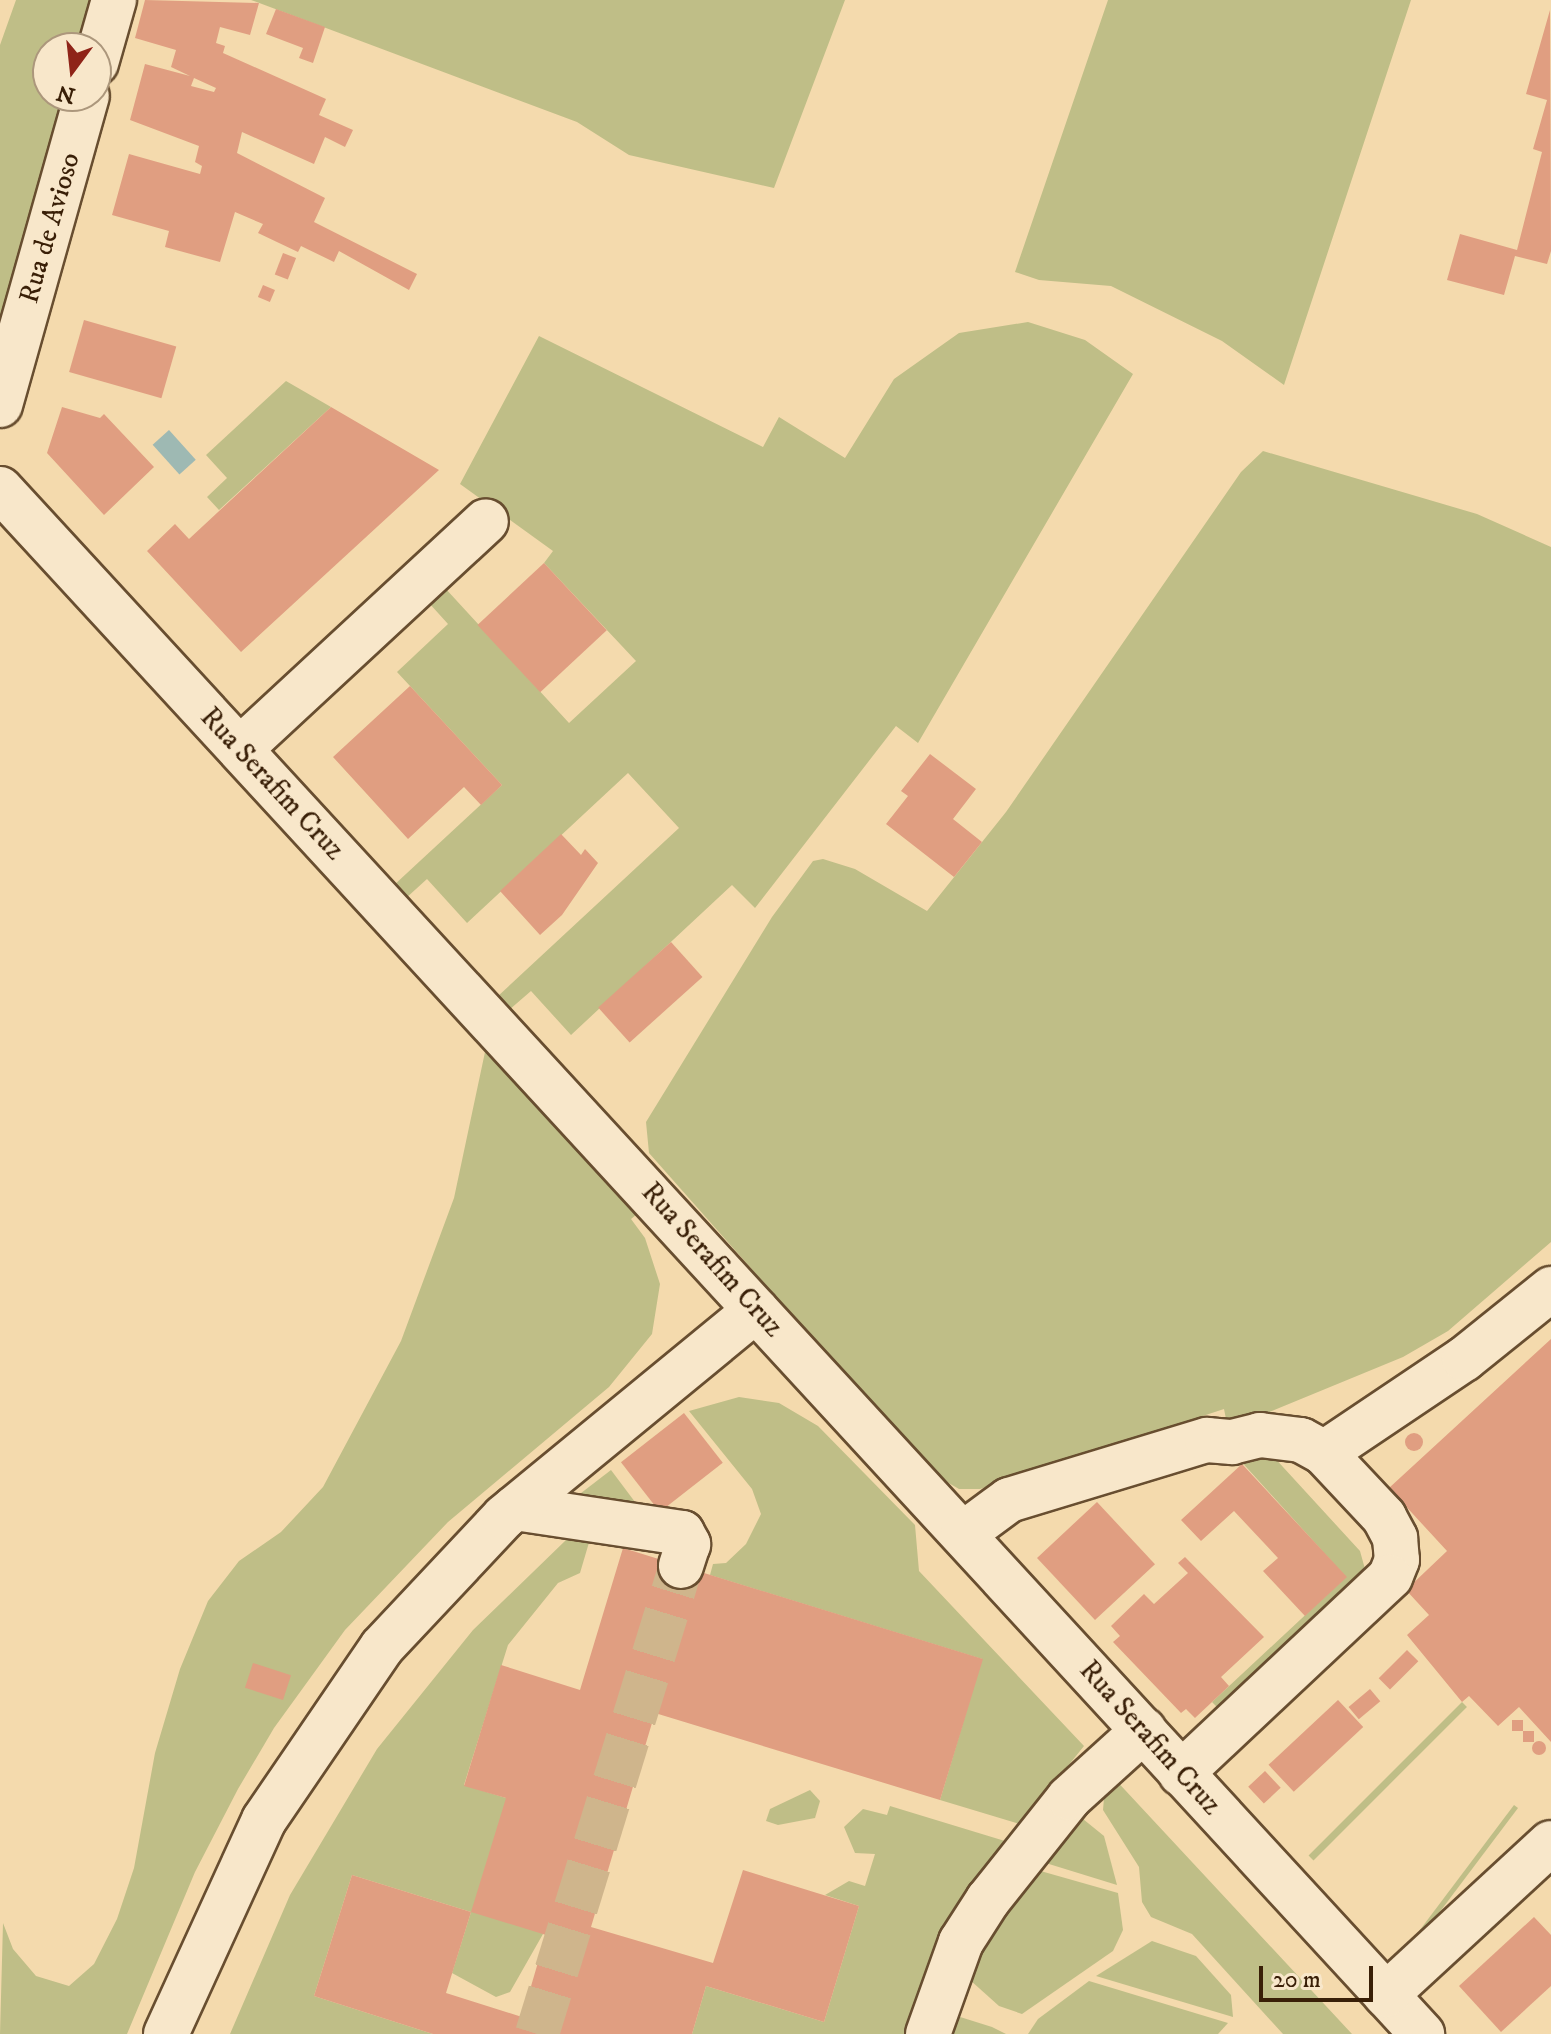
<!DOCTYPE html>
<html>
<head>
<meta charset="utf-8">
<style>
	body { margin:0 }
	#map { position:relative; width:1551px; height:2034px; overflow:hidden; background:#f4daad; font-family:"IM FELL DW Pica",serif }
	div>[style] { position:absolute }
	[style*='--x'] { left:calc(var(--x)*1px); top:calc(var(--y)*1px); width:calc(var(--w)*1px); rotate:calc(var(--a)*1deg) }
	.green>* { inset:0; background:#bfbe87; transform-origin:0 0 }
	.water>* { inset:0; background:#9eb9b3; transform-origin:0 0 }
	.building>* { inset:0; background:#e09e81; transform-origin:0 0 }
	.round { border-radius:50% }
	.minor-tunnel>* { height:44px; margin-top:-22px; transform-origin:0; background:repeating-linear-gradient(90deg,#cfb58c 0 44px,transparent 0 66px) }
	.roads { filter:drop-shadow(2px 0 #684e30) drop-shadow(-2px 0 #684e30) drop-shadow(0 2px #684e30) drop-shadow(0 -2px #684e30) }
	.minor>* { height:44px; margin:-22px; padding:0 22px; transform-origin:22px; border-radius:22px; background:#f8e7ca }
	span { translate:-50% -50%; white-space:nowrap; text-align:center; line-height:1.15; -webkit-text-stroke:6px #f8e7ca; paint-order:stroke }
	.street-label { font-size:28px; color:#391f07 }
	.north { position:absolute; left:32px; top:32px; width:80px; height:80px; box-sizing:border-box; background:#f8e7ca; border:2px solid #ac977c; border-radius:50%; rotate:195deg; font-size:22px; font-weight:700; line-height:32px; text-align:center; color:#391f07 }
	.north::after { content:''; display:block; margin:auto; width:28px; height:36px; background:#8f2418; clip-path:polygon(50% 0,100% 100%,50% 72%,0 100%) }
	.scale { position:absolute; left:1259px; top:1966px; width:114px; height:36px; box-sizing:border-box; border:4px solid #391f07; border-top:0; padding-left:10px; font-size:24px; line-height:28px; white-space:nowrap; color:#391f07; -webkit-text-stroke:6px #f8e7ca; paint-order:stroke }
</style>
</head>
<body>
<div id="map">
	<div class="green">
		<i style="clip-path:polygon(16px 0,94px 0,81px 48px,48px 48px,48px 96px,67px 96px,0 330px,0 45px)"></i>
		<i style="clip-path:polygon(251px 0,845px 0,774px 188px,629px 155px,577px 122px)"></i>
		<i style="clip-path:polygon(1108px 0,1411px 0,1284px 385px,1222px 341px,1111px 286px,1039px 280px,1015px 272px)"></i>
		<i style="clip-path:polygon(1028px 322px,1085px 340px,1133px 374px,918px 743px,896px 726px,755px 908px,732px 885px,571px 1035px,531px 991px,509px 1010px,497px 997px,679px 828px,628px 773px,467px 923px,427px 879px,405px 899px,393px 886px,502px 785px,397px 672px,448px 624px,429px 603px,445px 588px,569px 723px,636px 661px,544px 563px,553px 551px,460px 484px,539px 336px,763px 447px,779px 417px,845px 458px,894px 379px,959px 333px)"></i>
		<i style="clip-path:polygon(286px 381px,331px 407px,219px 510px,207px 497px,227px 478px,206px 455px)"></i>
		<i style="clip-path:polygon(1263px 451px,1477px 514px,1551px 547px,1551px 1242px,1448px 1331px,1403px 1357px,1228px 1429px,1224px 1409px,980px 1489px,959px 1489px,933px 1474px,649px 1153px,646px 1122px,772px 917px,813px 861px,823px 859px,855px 869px,927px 911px,1006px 812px,1241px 472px)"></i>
		<i style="clip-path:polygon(485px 1052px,642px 1210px,631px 1219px,645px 1238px,660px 1284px,652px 1334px,609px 1387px,448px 1522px,345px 1630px,274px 1728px,238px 1789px,195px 1872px,127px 2034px,0 2034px,3px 1923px,13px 1949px,36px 1976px,69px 1986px,94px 1964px,117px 1919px,134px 1868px,155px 1753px,180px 1669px,208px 1601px,239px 1561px,281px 1532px,323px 1487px,401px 1341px,454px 1198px)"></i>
		<i style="clip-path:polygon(739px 1397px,779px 1403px,818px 1426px,915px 1525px,919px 1571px,1084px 1746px,1051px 1787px,1030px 1827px,940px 1800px,982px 1659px,710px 1575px,713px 1564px,726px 1563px,746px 1544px,761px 1514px,752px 1489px,689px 1411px)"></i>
		<i style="clip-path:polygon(1272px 1455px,1360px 1551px,1365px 1569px,1362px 1577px,1222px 1712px,1212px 1702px,1346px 1577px,1238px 1458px)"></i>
		<i style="clip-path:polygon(611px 1470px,638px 1506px,572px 1500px)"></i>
		<i style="clip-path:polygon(568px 1525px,593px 1529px,580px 1573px,558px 1583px,508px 1645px,464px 1785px,506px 1798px,543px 1934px,510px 1992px,496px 1997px,452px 1973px,471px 1912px,352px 1875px,314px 1996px,433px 2034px,230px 2034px,290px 1895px,377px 1749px,473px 1630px,566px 1540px)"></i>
		<i style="left:1462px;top:1702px;width:7px;height:217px;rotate:45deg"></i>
		<i style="clip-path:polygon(1112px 1776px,1352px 2034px,1283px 2034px,1192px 1934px,1151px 1917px,1142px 1902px,1139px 1867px,1103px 1810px,1105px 1786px)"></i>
		<i style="clip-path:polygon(810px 1790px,820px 1801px,815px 1818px,778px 1825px,766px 1821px,770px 1809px)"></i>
		<i style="left:1514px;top:1805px;width:5px;height:184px;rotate:37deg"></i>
		<i style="clip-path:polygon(890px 1806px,1018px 1845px,913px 2034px,692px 2034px,706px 1986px,824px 2022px,859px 1906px,825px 1895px,849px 1881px,865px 1886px,875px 1854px,855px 1853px,844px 1827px,863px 1809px,887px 1815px)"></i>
		<i style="clip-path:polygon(1083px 1819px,1104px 1836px,1117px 1885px,1036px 1860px)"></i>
		<i style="clip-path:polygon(1030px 1868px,1118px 1893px,1123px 1930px,1113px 1951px,1022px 2014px,999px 2006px,970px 1980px,965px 1966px)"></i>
		<i style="clip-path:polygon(1152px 1941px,1196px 1956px,1231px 1995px,1233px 2017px,1096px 1976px)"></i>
		<i style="clip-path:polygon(1089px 1981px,1228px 2023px,1218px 2034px,1028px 2034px,1038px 2019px)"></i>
		<i style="clip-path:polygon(957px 2016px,992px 2027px,1006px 2034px,937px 2034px)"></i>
	</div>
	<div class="water">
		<i style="left:169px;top:430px;width:40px;height:22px;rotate:48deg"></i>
	</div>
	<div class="building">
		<i style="clip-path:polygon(evenodd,145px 0,259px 3px,250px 35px,220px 27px,216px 43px,225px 46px,223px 53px,326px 99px,319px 115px,353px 130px,345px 147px,325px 137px,314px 164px,242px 132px,237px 153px,325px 198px,314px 222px,417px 274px,409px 290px,339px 251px,334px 262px,301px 246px,298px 252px,258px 233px,263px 224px,235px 212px,220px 262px,165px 247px,169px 231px,112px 215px,129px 154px,200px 174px,202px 166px,195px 162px,199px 146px,130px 120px,145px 64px,190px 76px,171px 67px,176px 50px,135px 38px,145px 0,194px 78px,216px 88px,214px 92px,191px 86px,194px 78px)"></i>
		<i style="clip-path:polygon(276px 9px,325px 27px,313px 63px,299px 58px,303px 48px,266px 34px)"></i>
		<i style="clip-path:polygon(1550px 10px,1551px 251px,1547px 264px,1515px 256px,1504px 295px,1447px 280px,1460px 234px,1517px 250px,1542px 152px,1533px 149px,1547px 100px,1526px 94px)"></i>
		<i style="left:283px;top:253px;width:14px;height:23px;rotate:21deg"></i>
		<i style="left:263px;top:285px;width:13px;height:13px;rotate:23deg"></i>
		<i style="left:84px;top:320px;width:96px;height:54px;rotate:16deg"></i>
		<i style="clip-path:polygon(62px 407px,100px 418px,104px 414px,154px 467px,104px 515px,47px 453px)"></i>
		<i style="clip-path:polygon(331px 407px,439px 470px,241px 652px,147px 551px,175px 524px,189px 539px)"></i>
		<i style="left:544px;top:563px;width:92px;height:91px;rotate:47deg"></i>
		<i style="clip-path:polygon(410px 686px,502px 785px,481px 805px,464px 787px,408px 839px,333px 757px)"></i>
		<i style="clip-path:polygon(930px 754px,976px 789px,953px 819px,982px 842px,954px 877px,886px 824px,908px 796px,901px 791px)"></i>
		<i style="clip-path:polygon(561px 834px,581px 855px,585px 849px,598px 863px,562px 915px,540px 935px,500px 891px)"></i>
		<i style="left:671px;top:942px;width:47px;height:98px;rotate:48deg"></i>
		<i style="clip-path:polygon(1551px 1339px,1551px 1742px,1519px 1707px,1498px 1726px,1469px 1696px,1462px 1702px,1407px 1635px,1429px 1615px,1406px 1590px,1447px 1551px,1389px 1488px)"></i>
		<i style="left:684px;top:1413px;width:63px;height:80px;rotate:52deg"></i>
		<i class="round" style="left:1405px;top:1433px;width:18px;height:18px"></i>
		<i style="clip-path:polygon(1242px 1464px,1347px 1577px,1305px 1616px,1263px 1571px,1278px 1558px,1234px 1511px,1201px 1541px,1181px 1520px)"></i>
		<i style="left:1097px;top:1502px;width:85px;height:82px;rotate:47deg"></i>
		<i style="clip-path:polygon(623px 1548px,983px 1659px,940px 1800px,655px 1713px,591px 1927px,713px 1963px,743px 1870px,859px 1906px,824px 2022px,706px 1986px,692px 2034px,433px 2034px,314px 1996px,352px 1875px,471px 1912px,446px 1993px,522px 2017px,546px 1935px,471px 1912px,506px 1798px,464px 1786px,501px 1665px,580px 1690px)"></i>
		<i style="clip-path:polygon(1185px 1557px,1264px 1637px,1221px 1677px,1229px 1686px,1195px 1718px,1186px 1709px,1181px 1713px,1113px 1642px,1120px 1636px,1111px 1626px,1144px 1594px,1154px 1604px,1188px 1573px,1178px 1563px)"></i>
		<i style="left:1407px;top:1650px;width:16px;height:40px;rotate:45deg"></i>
		<i style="left:253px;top:1663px;width:40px;height:26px;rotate:18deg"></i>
		<i style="left:1370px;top:1689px;width:16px;height:28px;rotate:50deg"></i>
		<i style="left:1338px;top:1700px;width:37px;height:95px;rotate:47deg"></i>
		<i style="clip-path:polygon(1512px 1720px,1523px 1720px,1523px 1731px,1534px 1731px,1534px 1742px,1523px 1742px,1523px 1731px,1512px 1731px)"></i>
		<i class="round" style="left:1532px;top:1741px;width:14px;height:14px"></i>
		<i style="left:1265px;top:1771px;width:23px;height:23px;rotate:47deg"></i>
		<i style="clip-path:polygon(1534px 1917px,1551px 1935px,1551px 1986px,1501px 2032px,1459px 1986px)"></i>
	</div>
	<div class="minor-tunnel">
		<i style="--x:537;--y:2034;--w:490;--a:-72.9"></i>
	</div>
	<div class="roads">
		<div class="minor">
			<i style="--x:96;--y:63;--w:66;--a:-74.1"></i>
			<i style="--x:0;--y:405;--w:321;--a:-74.3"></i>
			<i style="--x:0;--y:489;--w:2100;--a:47.37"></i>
			<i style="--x:240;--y:749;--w:335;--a:-42.8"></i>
			<i style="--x:1324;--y:1453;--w:169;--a:-33.9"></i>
			<i style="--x:1464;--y:1359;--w:112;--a:-38.8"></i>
			<i style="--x:515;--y:1508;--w:169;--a:8.5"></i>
			<i style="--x:682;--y:1533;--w:13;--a:61"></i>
			<i style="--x:688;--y:1544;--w:23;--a:108"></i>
			<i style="--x:963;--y:1534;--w:57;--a:-36.5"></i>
			<i style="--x:1009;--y:1500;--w:207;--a:-16.9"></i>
			<i style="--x:1207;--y:1440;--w:25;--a:5"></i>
			<i style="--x:1232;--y:1442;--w:29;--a:-14"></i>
			<i style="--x:1260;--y:1435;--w:41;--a:7"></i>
			<i style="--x:1301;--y:1440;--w:26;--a:29"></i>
			<i style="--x:1324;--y:1453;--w:88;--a:46.8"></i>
			<i style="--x:1384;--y:1517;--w:24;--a:62"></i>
			<i style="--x:1395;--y:1538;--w:22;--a:85"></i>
			<i style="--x:1397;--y:1560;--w:18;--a:112"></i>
			<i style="--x:1390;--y:1577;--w:287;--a:136.8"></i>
			<i style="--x:1386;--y:1995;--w:224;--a:-42.7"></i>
			<i style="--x:166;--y:2034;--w:235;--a:-65.4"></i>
			<i style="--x:264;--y:1820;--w:209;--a:-55.7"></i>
			<i style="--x:382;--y:1647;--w:178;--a:-46.8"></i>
			<i style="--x:504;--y:1517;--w:326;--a:-39.4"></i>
			<i style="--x:928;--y:2034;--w:98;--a:-70.3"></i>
			<i style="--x:961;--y:1942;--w:50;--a:-57.3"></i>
			<i style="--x:988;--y:1900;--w:130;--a:-51.5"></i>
			<i style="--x:1069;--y:1798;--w:101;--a:-42.2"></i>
		</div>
	</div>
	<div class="street-label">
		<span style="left:50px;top:228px;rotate:-74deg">Rua de Avioso</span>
		<span style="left:272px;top:784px;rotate:47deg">Rua Serafim Cruz</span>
		<span style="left:712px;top:1260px;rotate:48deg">Rua Serafim Cruz</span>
		<span style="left:1150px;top:1738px;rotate:48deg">Rua Serafim Cruz</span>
	</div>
	<div class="north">N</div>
	<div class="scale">20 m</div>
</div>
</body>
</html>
